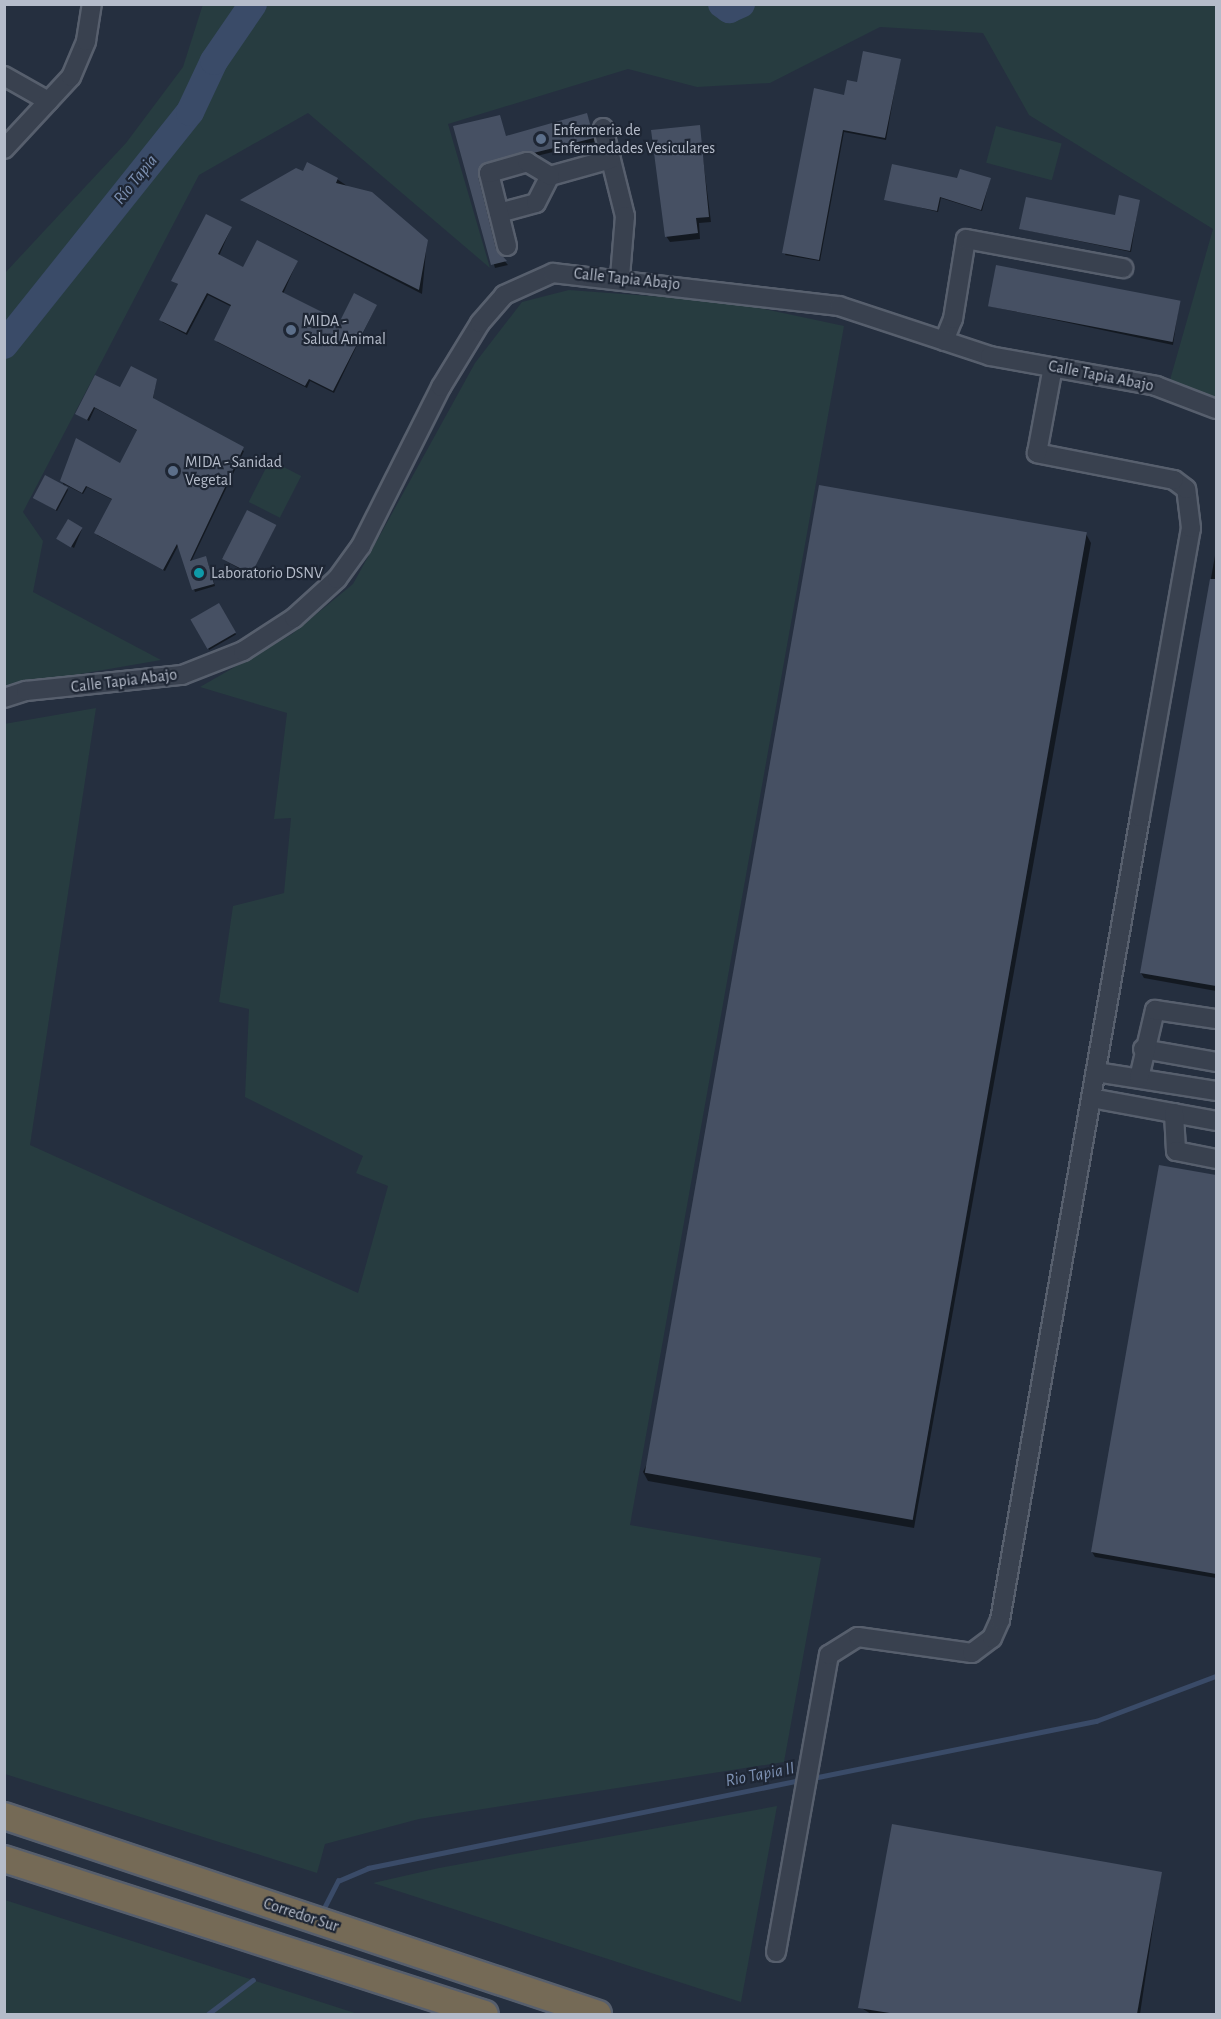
<!DOCTYPE html>
<html>
<head>
<meta charset="utf-8">
<style>
	body { margin:0 }
	#map { position:relative; width:1221px; height:2019px; overflow:hidden; background:#252f3f; font-family:"Alegreya Sans",sans-serif }
	div>[style] { position:absolute }
	[style*='--x'] { left:calc(var(--x)*1px); top:calc(var(--y)*1px); width:calc(var(--w)*1px); rotate:calc(var(--a)*1deg) }
	.green>* { inset:0; background:#273c40; transform-origin:0 0 }
	.shadow>* { inset:0; background:#0007; transform-origin:0 0 }
	.stream>* { height:4.5px; margin:-2.25px; padding:0 2.25px; transform-origin:2.25px; border-radius:2.25px; background:#3a4b68 }
	.river>* { height:28px; margin:-14px; padding:0 14px; transform-origin:14px; border-radius:14px; background:#3a4b68 }
	.building>* { inset:0; background:#465063; transform-origin:0 0 }
	.roads { filter:drop-shadow(2px 0 #575f6d) drop-shadow(-2px 0 #575f6d) drop-shadow(0 2px #575f6d) drop-shadow(0 -2px #575f6d) }
	.minor>* { height:18px; margin:-9px; padding:0 9px; transform-origin:9px; border-radius:9px; background:#39414f }
	.highway>* { height:26px; margin:-13px; padding:0 13px; transform-origin:13px; border-radius:13px; background:#756a56 }
	.dots>* { width:16px; height:16px; translate:-50% -50%; box-sizing:border-box; border:3px solid #1e2634; border-radius:50% }
	span { translate:-50% -50%; white-space:nowrap; text-align:center; line-height:1.15; -webkit-text-stroke:4.5px #1e2634; paint-order:stroke }
	.poi-label { font-size:16px; color:#b5bcca }
	.left { translate:0 -50%; text-align:left }
	.street-label { font-size:16px; color:#b5bcca }
	.water-label { font-size:18px; color:#7c90b2; font-style:italic }
	.frame { position:absolute; inset:0; border:6px solid #b5bcca; pointer-events:none }
</style>
</head>
<body>
<div id="map">
	<div class="green">
		<i style="clip-path:polygon(203px 4px,1216px 5px,1216px 399px,1170px 380px,1213px 229px,1029px 115px,983px 33px,880px 27px,770px 83px,697px 87px,628px 69px,448px 124px,490px 268px,308px 113px,199px 175px,23px 512px,43px 541px,33px 592px,161px 660px,5px 687px,5px 273px,126px 143px,183px 67px)"></i>
		<i style="left:996px;top:126px;width:68px;height:38px;rotate:15deg"></i>
		<i style="clip-path:polygon(569px 290px,731px 302px,844px 326px,630px 1525px,821px 1558px,784px 1762px,419px 1819px,325px 1844px,317px 1873px,5px 1774px,4px 724px,96px 708px,30px 1145px,358px 1293px,388px 1186px,356px 1173px,363px 1156px,245px 1097px,249px 1009px,219px 1002px,233px 906px,284px 893px,291px 818px,274px 819px,287px 713px,200px 687px,292px 634px,353px 584px,475px 363px,522px 302px)"></i>
		<i style="left:270px;top:460px;width:35px;height:47px;rotate:27deg"></i>
		<i style="clip-path:polygon(777px 1806px,741px 2002px,373px 1883px,439px 1868px)"></i>
		<i style="clip-path:polygon(4px 1900px,5px 1900px,358px 2014px,5px 2014px)"></i>
	</div>
	<div class="shadow">
		<i style="clip-path:polygon(900px 60px,886px 140px,844px 132px,820px 261px,785px 255px,845px 97px)"></i>
		<i style="clip-path:polygon(588px 118px,595px 142px,482px 169px,479px 181px,497px 252px,508px 265px,495px 268px,454px 127px,506px 137px)"></i>
		<i style="clip-path:polygon(699px 127px,711px 222px,699px 223px,700px 239px,670px 242px,666px 236px)"></i>
		<i style="clip-path:polygon(303px 173px,337px 179px,427px 241px,422px 294px,242px 201px)"></i>
		<i style="clip-path:polygon(990px 179px,982px 211px,941px 198px,938px 212px,886px 199px,958px 180px)"></i>
		<i style="clip-path:polygon(1139px 201px,1131px 252px,1021px 229px,1116px 217px)"></i>
		<i style="clip-path:polygon(231px 228px,219px 256px,244px 269px,258px 242px,297px 262px,283px 294px,340px 323px,376px 306px,334px 393px,310px 381px,307px 388px,217px 342px,232px 307px,208px 295px,187px 335px,162px 322px,179px 285px,173px 281px)"></i>
		<i style="clip-path:polygon(1179px 304px,1173px 345px,989px 306px)"></i>
		<i style="clip-path:polygon(156px 381px,153px 400px,244px 451px,191px 562px,207px 560px,215px 586px,195px 592px,179px 544px,165px 571px,97px 535px,113px 500px,87px 487px,83px 494px,64px 484px,68px 490px,57px 511px,35px 498px,65px 487px,62px 481px,120px 465px,138px 431px,95px 408px,89px 421px,77px 414px,121px 389px)"></i>
		<i style="clip-path:polygon(275px 527px,251px 575px,224px 560px,222px 558px)"></i>
		<i style="clip-path:polygon(82px 529px,74px 548px,59px 539px)"></i>
		<i style="clip-path:polygon(1086px 534px,1091px 543px,914px 1528px,648px 1481px,643px 1472px)"></i>
		<i style="clip-path:polygon(1216px 550px,1216px 991px,1144px 978px,1141px 973px)"></i>
		<i style="left:219px;top:605px;width:34px;height:31px;rotate:60deg"></i>
		<i style="clip-path:polygon(1160px 1167px,1216px 1176px,1216px 1578px,1095px 1557px,1092px 1552px)"></i>
		<i style="clip-path:polygon(1161px 1874px,1140px 2014px,871px 2014px,860px 2007px)"></i>
	</div>
	<div class="stream">
		<i style="--x:813;--y:1778;--w:289;--a:-11.4"></i>
		<i style="--x:1096;--y:1721;--w:128;--a:-20.6"></i>
		<i style="--x:323;--y:1910;--w:33;--a:-63"></i>
		<i style="--x:338;--y:1881;--w:33;--a:-23"></i>
		<i style="--x:368;--y:1868;--w:443;--a:-11.5"></i>
		<i style="--x:208;--y:2014;--w:56;--a:-37.1"></i>
	</div>
	<div class="river">
		<i style="--x:722;--y:4;--w:9;--a:36"></i>
		<i style="--x:729;--y:9;--w:13;--a:-23"></i>
		<i style="--x:4;--y:345;--w:298;--a:-51.4"></i>
		<i style="--x:190;--y:112;--w:56;--a:-64.8"></i>
		<i style="--x:214;--y:61;--w:69;--a:-55.6"></i>
	</div>
	<div class="building">
		<i style="clip-path:polygon(863px 51px,901px 59px,885px 138px,843px 130px,819px 260px,782px 253px,814px 88px,844px 95px,847px 80px,857px 82px)"></i>
		<i style="clip-path:polygon(587px 113px,594px 138px,481px 166px,478px 176px,496px 249px,507px 261px,491px 265px,453px 126px,500px 115px,506px 136px)"></i>
		<i style="clip-path:polygon(700px 125px,709px 217px,696px 218px,698px 233px,665px 237px,651px 130px)"></i>
		<i style="clip-path:polygon(307px 162px,338px 178px,336px 183px,372px 192px,428px 240px,419px 290px,240px 200px,296px 168px,303px 171px)"></i>
		<i style="clip-path:polygon(892px 164px,957px 178px,960px 169px,991px 178px,981px 210px,940px 197px,937px 211px,884px 200px)"></i>
		<i style="clip-path:polygon(1119px 195px,1140px 200px,1130px 251px,1019px 229px,1026px 197px,1115px 215px)"></i>
		<i style="clip-path:polygon(206px 214px,232px 227px,218px 254px,243px 267px,257px 240px,298px 261px,282px 292px,340px 321px,354px 293px,377px 305px,333px 391px,309px 379px,305px 386px,214px 340px,231px 305px,207px 293px,186px 333px,159px 320px,178px 284px,171px 281px)"></i>
		<i style="left:996px;top:265px;width:188px;height:42px;rotate:11deg"></i>
		<i style="clip-path:polygon(131px 366px,157px 379px,153px 398px,244px 447px,190px 561px,206px 556px,214px 584px,192px 590px,177px 544px,163px 570px,94px 533px,112px 499px,86px 486px,82px 493px,60px 481px,76px 438px,120px 463px,137px 430px,94px 407px,87px 420px,75px 414px,95px 375px,120px 387px)"></i>
		<i style="left:45px;top:475px;width:26px;height:26px;rotate:28deg"></i>
		<i style="left:819px;top:485px;width:272px;height:1003px;rotate:10deg"></i>
		<i style="left:247px;top:510px;width:33px;height:55px;rotate:27deg"></i>
		<i style="left:68px;top:519px;width:17px;height:23px;rotate:31deg"></i>
		<i style="clip-path:polygon(1210px 579px,1216px 579px,1216px 986px,1140px 973px)"></i>
		<i style="left:219px;top:603px;width:34px;height:33px;rotate:60deg"></i>
		<i style="clip-path:polygon(1159px 1165px,1216px 1175px,1216px 1574px,1091px 1552px)"></i>
		<i style="clip-path:polygon(892px 1824px,1162px 1872px,1137px 2014px,896px 2014px,858px 2008px)"></i>
	</div>
	<div class="roads">
		<div class="minor">
			<i style="--x:4;--y:76;--w:51;--a:29.6"></i>
			<i style="--x:603;--y:128;--w:91;--a:76"></i>
			<i style="--x:625;--y:216;--w:61;--a:94.7"></i>
			<i style="--x:4;--y:149;--w:98;--a:-47.1"></i>
			<i style="--x:71;--y:77;--w:39;--a:-67"></i>
			<i style="--x:86;--y:41;--w:37;--a:-81"></i>
			<i style="--x:550;--y:176;--w:63;--a:-15.6"></i>
			<i style="--x:499;--y:213;--w:38;--a:-15"></i>
			<i style="--x:536;--y:203;--w:30;--a:-63"></i>
			<i style="--x:507;--y:246;--w:75;--a:-103.9"></i>
			<i style="--x:489;--y:173;--w:40;--a:-16"></i>
			<i style="--x:527;--y:162;--w:27;--a:31"></i>
			<i style="--x:944;--y:341;--w:24;--a:-68"></i>
			<i style="--x:953;--y:319;--w:81;--a:-80.8"></i>
			<i style="--x:966;--y:239;--w:160;--a:10.5"></i>
			<i style="--x:4;--y:698;--w:23;--a:-18"></i>
			<i style="--x:26;--y:691;--w:157;--a:-5.9"></i>
			<i style="--x:182;--y:675;--w:66;--a:-21.5"></i>
			<i style="--x:243;--y:651;--w:61;--a:-32.9"></i>
			<i style="--x:294;--y:618;--w:58;--a:-42.2"></i>
			<i style="--x:337;--y:579;--w:41;--a:-54"></i>
			<i style="--x:361;--y:546;--w:178;--a:-63.3"></i>
			<i style="--x:441;--y:387;--w:75;--a:-58.6"></i>
			<i style="--x:480;--y:323;--w:37;--a:-49"></i>
			<i style="--x:504;--y:295;--w:54;--a:-24.2"></i>
			<i style="--x:553;--y:273;--w:288;--a:6.6"></i>
			<i style="--x:839;--y:306;--w:159;--a:18.3"></i>
			<i style="--x:990;--y:356;--w:169;--a:10.2"></i>
			<i style="--x:1156;--y:386;--w:64;--a:21"></i>
			<i style="--x:1143;--y:1049;--w:74;--a:10.1"></i>
			<i style="--x:1096;--y:1072;--w:121;--a:9"></i>
			<i style="--x:1139;--y:1078;--w:70;--a:-76.8"></i>
			<i style="--x:1155;--y:1010;--w:62;--a:8.4"></i>
			<i style="--x:1091;--y:1098;--w:127;--a:10.4"></i>
			<i style="--x:1174;--y:1113;--w:38;--a:87"></i>
			<i style="--x:1176;--y:1151;--w:41;--a:11.3"></i>
			<i style="--x:776;--y:1952;--w:302;--a:-79.9"></i>
			<i style="--x:829;--y:1655;--w:34;--a:-32"></i>
			<i style="--x:858;--y:1637;--w:115;--a:8"></i>
			<i style="--x:972;--y:1653;--w:25;--a:-37"></i>
			<i style="--x:992;--y:1638;--w:20;--a:-66"></i>
			<i style="--x:1000;--y:1620;--w:815;--a:-80.11"></i>
			<i style="--x:1140;--y:817;--w:293;--a:-80"></i>
			<i style="--x:1191;--y:528;--w:39;--a:-97"></i>
			<i style="--x:1186;--y:489;--w:15;--a:-143"></i>
			<i style="--x:1174;--y:480;--w:140;--a:-168.9"></i>
			<i style="--x:1037;--y:453;--w:87;--a:-79.5"></i>
		</div>
		<div class="highway">
			<i style="--x:4;--y:1816;--w:626;--a:18.43"></i>
			<i style="--x:4;--y:1859;--w:505;--a:17.86"></i>
		</div>
	</div>
	<div class="dots">
		<i style="left:541px;top:139px;background:#5c6f8a"></i>
		<i style="left:291px;top:330px;background:#5c6f8a"></i>
		<i style="left:173px;top:471px;background:#5c6f8a"></i>
		<i style="left:199px;top:573px;background:#0f9aa8"></i>
	</div>
	<div class="poi-label">
		<span class="left" style="left:553px;top:139px">Enfermeria de<br>Enfermedades Vesiculares</span>
		<span class="left" style="left:303px;top:330px">MIDA -<br>Salud Animal</span>
		<span class="left" style="left:185px;top:471px">MIDA - Sanidad<br>Vegetal</span>
		<span class="left" style="left:211px;top:573px">Laboratorio DSNV</span>
	</div>
	<div class="street-label">
		<span style="left:627px;top:279px;rotate:6deg">Calle Tapia Abajo</span>
		<span style="left:1101px;top:376px;rotate:11deg">Calle Tapia Abajo</span>
		<span style="left:124px;top:681px;rotate:-7deg">Calle Tapia Abajo</span>
		<span style="left:301px;top:1915px;rotate:18deg">Corredor Sur</span>
	</div>
	<div class="water-label">
		<span style="left:136px;top:180px;rotate:-51deg">Río Tapia</span>
		<span style="left:760px;top:1775px;rotate:-11deg">Rio Tapia II</span>
	</div>
	<div class="frame"></div>
</div>
</body>
</html>
